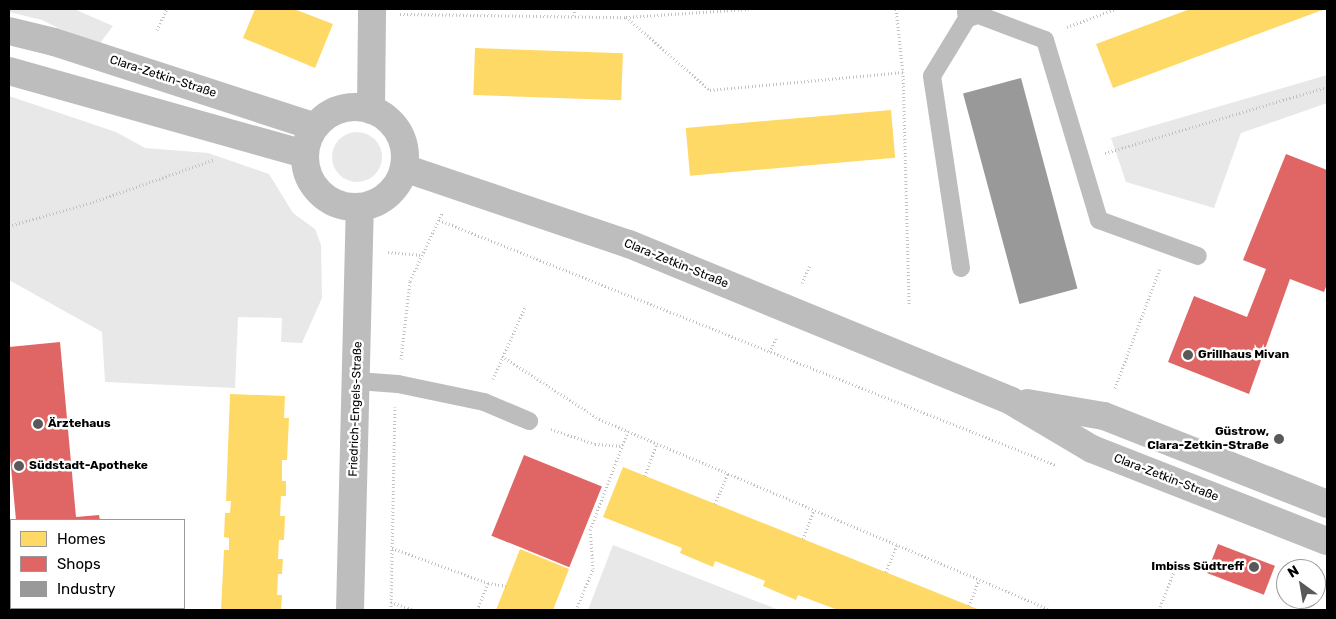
<!DOCTYPE html>
<html>
<head>
<meta charset="utf-8">
<style>
	body { margin:0 }
	#map { position:relative; width:1336px; height:619px; overflow:hidden; background:#fff; font-family:Rubik,sans-serif }
	div>[style] { position:absolute }
	[style*='--x'] { left:calc(var(--x)*1px); top:calc(var(--y)*1px); width:calc(var(--w)*1px); rotate:calc(var(--a)*1deg) }
	.green>* { inset:0; background:#e8e8e8 }
	.round { border-radius:50% }
	.homes>* { inset:0; background:#ffd966; transform-origin:0 0 }
	.shops>* { inset:0; background:#e06666; transform-origin:0 0 }
	.industry>* { inset:0; background:#999; transform-origin:0 0 }
	.path>* { height:3px; margin-top:-1.5px; transform-origin:0; background:repeating-linear-gradient(90deg,#c2c2c2 0 1px,transparent 0 3.5px) }
	.lane>* { height:18px; margin:-9px; padding:0 9px; transform-origin:9px; border-radius:9px; background:#bdbdbd }
	.street>* { height:28px; margin:-14px; padding:0 14px; transform-origin:14px; border-radius:14px; background:#bdbdbd }
	.street>.ring { margin:-14px; padding:0; box-sizing:content-box; background:none; border:28px solid #bdbdbd; border-radius:50% }
	.dots>* { width:14px; height:14px; translate:-50% -50%; box-sizing:border-box; border:2px solid #fff; border-radius:50% }
	span { translate:-50% -50%; white-space:nowrap; text-align:center; line-height:1.15; -webkit-text-stroke:5px #fff; paint-order:stroke }
	.street-label { font-size:12px; color:#000 }
	.poi-label { font-size:12px; color:#000; font-weight:700 }
	.left { translate:0 -50%; text-align:left }
	.right { translate:-100% -50%; text-align:right }
	.frame { position:absolute; inset:0; border:10px solid #000; pointer-events:none }
	.legend { position:absolute; left:10px; top:519px; width:175px; height:90px; box-sizing:border-box; background:#fff; border:1px solid #999; margin:0; padding:6px 9px; list-style:none; font-size:15px; color:#000 }
	.legend li { display:flex; align-items:center; gap:10px; height:25px }
	.legend b { width:25px; border:1px solid #999 }
	.north { position:absolute; left:1276px; top:559px; width:50px; height:50px; box-sizing:border-box; background:#fff; border:1px solid #999; border-radius:50%; rotate:328deg; font-size:14px; font-weight:700; line-height:20px; text-align:center; color:#000 }
	.north::after { content:''; display:block; margin:auto; width:18px; height:22px; background:#595959; clip-path:polygon(50% 0,100% 100%,50% 72%,0 100%) }
</style>
</head>
<body>
<div id="map">
	<div class="green">
		<i style="clip-path:polygon(9px 9px,74px 9px,113px 26px,97px 47px,42px 20px,9px 12px)"></i>
		<i style="clip-path:polygon(1327px 75px,1327px 103px,1241px 133px,1214px 208px,1126px 182px,1111px 138px)"></i>
		<i style="clip-path:polygon(9px 96px,116px 132px,145px 148px,208px 153px,269px 174px,293px 213px,315px 229px,321px 245px,322px 298px,302px 343px,281px 342px,282px 318px,238px 317px,235px 388px,105px 382px,102px 332px,9px 280px)"></i>
		<i class="round" style="left:332px;top:132px;width:50px;height:50px"></i>
		<i style="clip-path:polygon(613px 545px,779px 610px,588px 610px)"></i>
	</div>
	<div class="homes">
		<i style="clip-path:polygon(255px 9px,294px 9px,333px 24px,315px 68px,243px 38px)"></i>
		<i style="clip-path:polygon(1190px 9px,1325px 9px,1113px 88px,1096px 44px)"></i>
		<i style="left:475px;top:48px;width:148px;height:47px;rotate:2deg"></i>
		<i style="left:891px;top:110px;width:48px;height:206px;rotate:85deg"></i>
		<i style="clip-path:polygon(230px 394px,285px 396px,284px 418px,289px 418px,287px 460px,282px 460px,282px 481px,286px 481px,286px 496px,281px 496px,280px 516px,285px 516px,284px 540px,279px 540px,278px 559px,283px 559px,282px 574px,278px 574px,277px 595px,282px 595px,281px 610px,221px 610px,224px 550px,229px 550px,229px 538px,224px 537px,225px 513px,230px 513px,231px 501px,226px 501px)"></i>
		<i style="clip-path:polygon(623px 467px,803px 539px,980px 610px,838px 610px,798px 595px,796px 600px,763px 586px,765px 581px,715px 561px,713px 567px,680px 553px,682px 548px,603px 517px)"></i>
		<i style="clip-path:polygon(520px 549px,569px 569px,553px 610px,496px 610px)"></i>
	</div>
	<div class="shops">
		<i style="clip-path:polygon(1286px 154px,1327px 170px,1327px 284px,1324px 292px,1290px 279px,1249px 394px,1168px 362px,1194px 296px,1247px 317px,1266px 269px,1243px 260px)"></i>
		<i style="clip-path:polygon(60px 342px,76px 517px,99px 515px,100px 520px,16px 520px,9px 446px,9px 347px)"></i>
		<i style="left:524px;top:455px;width:84px;height:87px;rotate:22deg"></i>
		<i style="clip-path:polygon(9px 524px,11px 524px,9px 584px)"></i>
		<i style="left:1218px;top:544px;width:61px;height:31px;rotate:21deg"></i>
		<i style="left:13px;top:608px;width:60px;height:2px"></i>
	</div>
	<div class="industry">
		<i style="left:1021px;top:78px;width:218px;height:60px;rotate:75deg"></i>
	</div>
	<div class="path">
		<i style="--x:896;--y:9;--w:63;--a:83.7"></i>
		<i style="--x:903;--y:72;--w:234;--a:88.5"></i>
		<i style="--x:400;--y:14;--w:226;--a:0.8"></i>
		<i style="--x:626;--y:17;--w:111;--a:41"></i>
		<i style="--x:710;--y:90;--w:194;--a:-5.3"></i>
		<i style="--x:574;--y:16;--w:7;--a:-82"></i>
		<i style="--x:626;--y:17;--w:123;--a:-3.7"></i>
		<i style="--x:1067;--y:27;--w:51;--a:-20.6"></i>
		<i style="--x:157;--y:30;--w:23;--a:-65"></i>
		<i style="--x:1105;--y:153;--w:232;--a:-16.6"></i>
		<i style="--x:439;--y:220;--w:664;--a:21.66"></i>
		<i style="--x:9;--y:226;--w:87;--a:-15.9"></i>
		<i style="--x:93;--y:202;--w:127;--a:-19.3"></i>
		<i style="--x:388;--y:252;--w:34;--a:5"></i>
		<i style="--x:802;--y:283;--w:20;--a:-66"></i>
		<i style="--x:770;--y:352;--w:17;--a:-66"></i>
		<i style="--x:502;--y:356;--w:116;--a:33"></i>
		<i style="--x:599;--y:419;--w:491;--a:22.9"></i>
		<i style="--x:401;--y:359;--w:79;--a:-83.4"></i>
		<i style="--x:410;--y:281;--w:75;--a:-64.8"></i>
		<i style="--x:493;--y:379;--w:79;--a:-66"></i>
		<i style="--x:1115;--y:388;--w:128;--a:-69.4"></i>
		<i style="--x:551;--y:429;--w:46;--a:18.8"></i>
		<i style="--x:595;--y:444;--w:28;--a:4"></i>
		<i style="--x:645;--y:476;--w:35;--a:-70"></i>
		<i style="--x:715;--y:504;--w:34;--a:-67"></i>
		<i style="--x:803;--y:539;--w:31;--a:-69"></i>
		<i style="--x:392;--y:548;--w:102;--a:20"></i>
		<i style="--x:488;--y:583;--w:29;--a:112"></i>
		<i style="--x:886;--y:572;--w:29;--a:-68"></i>
		<i style="--x:488;--y:583;--w:18;--a:9"></i>
		<i style="--x:391;--y:602;--w:24;--a:19"></i>
		<i style="--x:969;--y:606;--w:28;--a:-69"></i>
		<i style="--x:391;--y:610;--w:203;--a:-88.9"></i>
		<i style="--x:576;--y:610;--w:44;--a:-67.5"></i>
		<i style="--x:593;--y:569;--w:39;--a:-94"></i>
		<i style="--x:590;--y:530;--w:106;--a:-69"></i>
		<i style="--x:1159;--y:610;--w:44;--a:-68.7"></i>
	</div>
	<div class="lane">
		<i style="--x:961;--y:268;--w:194;--a:-98.6"></i>
		<i style="--x:932;--y:76;--w:75;--a:-58.6"></i>
		<i style="--x:971;--y:12;--w:79;--a:20.7"></i>
		<i style="--x:1045;--y:40;--w:188;--a:73.3"></i>
		<i style="--x:1099;--y:220;--w:105;--a:20"></i>
		<i style="--x:357;--y:381;--w:41;--a:4.2"></i>
		<i style="--x:398;--y:384;--w:88;--a:11.8"></i>
		<i style="--x:484;--y:402;--w:49;--a:22.9"></i>
	</div>
	<div class="street">
		<i style="--x:971;--y:12;--w:4;--a:-56"></i>
		<i style="--x:9;--y:31;--w:46;--a:13.7"></i>
		<i style="--x:54;--y:42;--w:274;--a:18"></i>
		<i style="--x:9;--y:71;--w:307;--a:15.7"></i>
		<i class="ring" style="left:305px;top:107px;width:72px;height:72px"></i>
		<i style="--x:371;--y:110;--w:101;--a:-89.4"></i>
		<i style="--x:404;--y:168;--w:237;--a:18.7"></i>
		<i style="--x:629;--y:244;--w:413;--a:22.3"></i>
		<i style="--x:1011;--y:401;--w:94;--a:30.7"></i>
		<i style="--x:1092;--y:449;--w:252;--a:21.4"></i>
		<i style="--x:1027;--y:403;--w:78;--a:9.6"></i>
		<i style="--x:1104;--y:416;--w:240;--a:21.5"></i>
		<i style="--x:350;--y:610;--w:403;--a:-88.6"></i>
	</div>
	<div class="dots">
		<i style="left:1188px;top:355px;background:#595959"></i>
		<i style="left:38px;top:424px;background:#595959"></i>
		<i style="left:1279px;top:439px;background:#595959"></i>
		<i style="left:19px;top:466px;background:#595959"></i>
		<i style="left:1254px;top:567px;background:#595959"></i>
	</div>
	<div class="street-label">
		<span style="left:163px;top:77px;rotate:18deg">Clara-Zetkin-Straße</span>
		<span style="left:676px;top:264px;rotate:22deg">Clara-Zetkin-Straße</span>
		<span style="left:356px;top:409px;rotate:-88deg">Friedrich-Engels-Straße</span>
		<span style="left:1166px;top:478px;rotate:21deg">Clara-Zetkin-Straße</span>
	</div>
	<div class="poi-label">
		<span class="left" style="left:1198px;top:355px">Grillhaus Mivan</span>
		<span class="left" style="left:48px;top:424px">Ärztehaus</span>
		<span class="right" style="left:1269px;top:439px">Güstrow,<br>Clara-Zetkin-Straße</span>
		<span class="left" style="left:29px;top:466px">Südstadt-Apotheke</span>
		<span class="right" style="left:1244px;top:567px">Imbiss Südtreff</span>
	</div>
	<div class="frame"></div>
	<ul class="legend">
	<li><b style="height:14px;background:#ffd966"></b>Homes</li>
	<li><b style="height:14px;background:#e06666"></b>Shops</li>
	<li><b style="height:14px;background:#999"></b>Industry</li>
	</ul>
	<div class="north">N</div>
</div>
</body>
</html>
